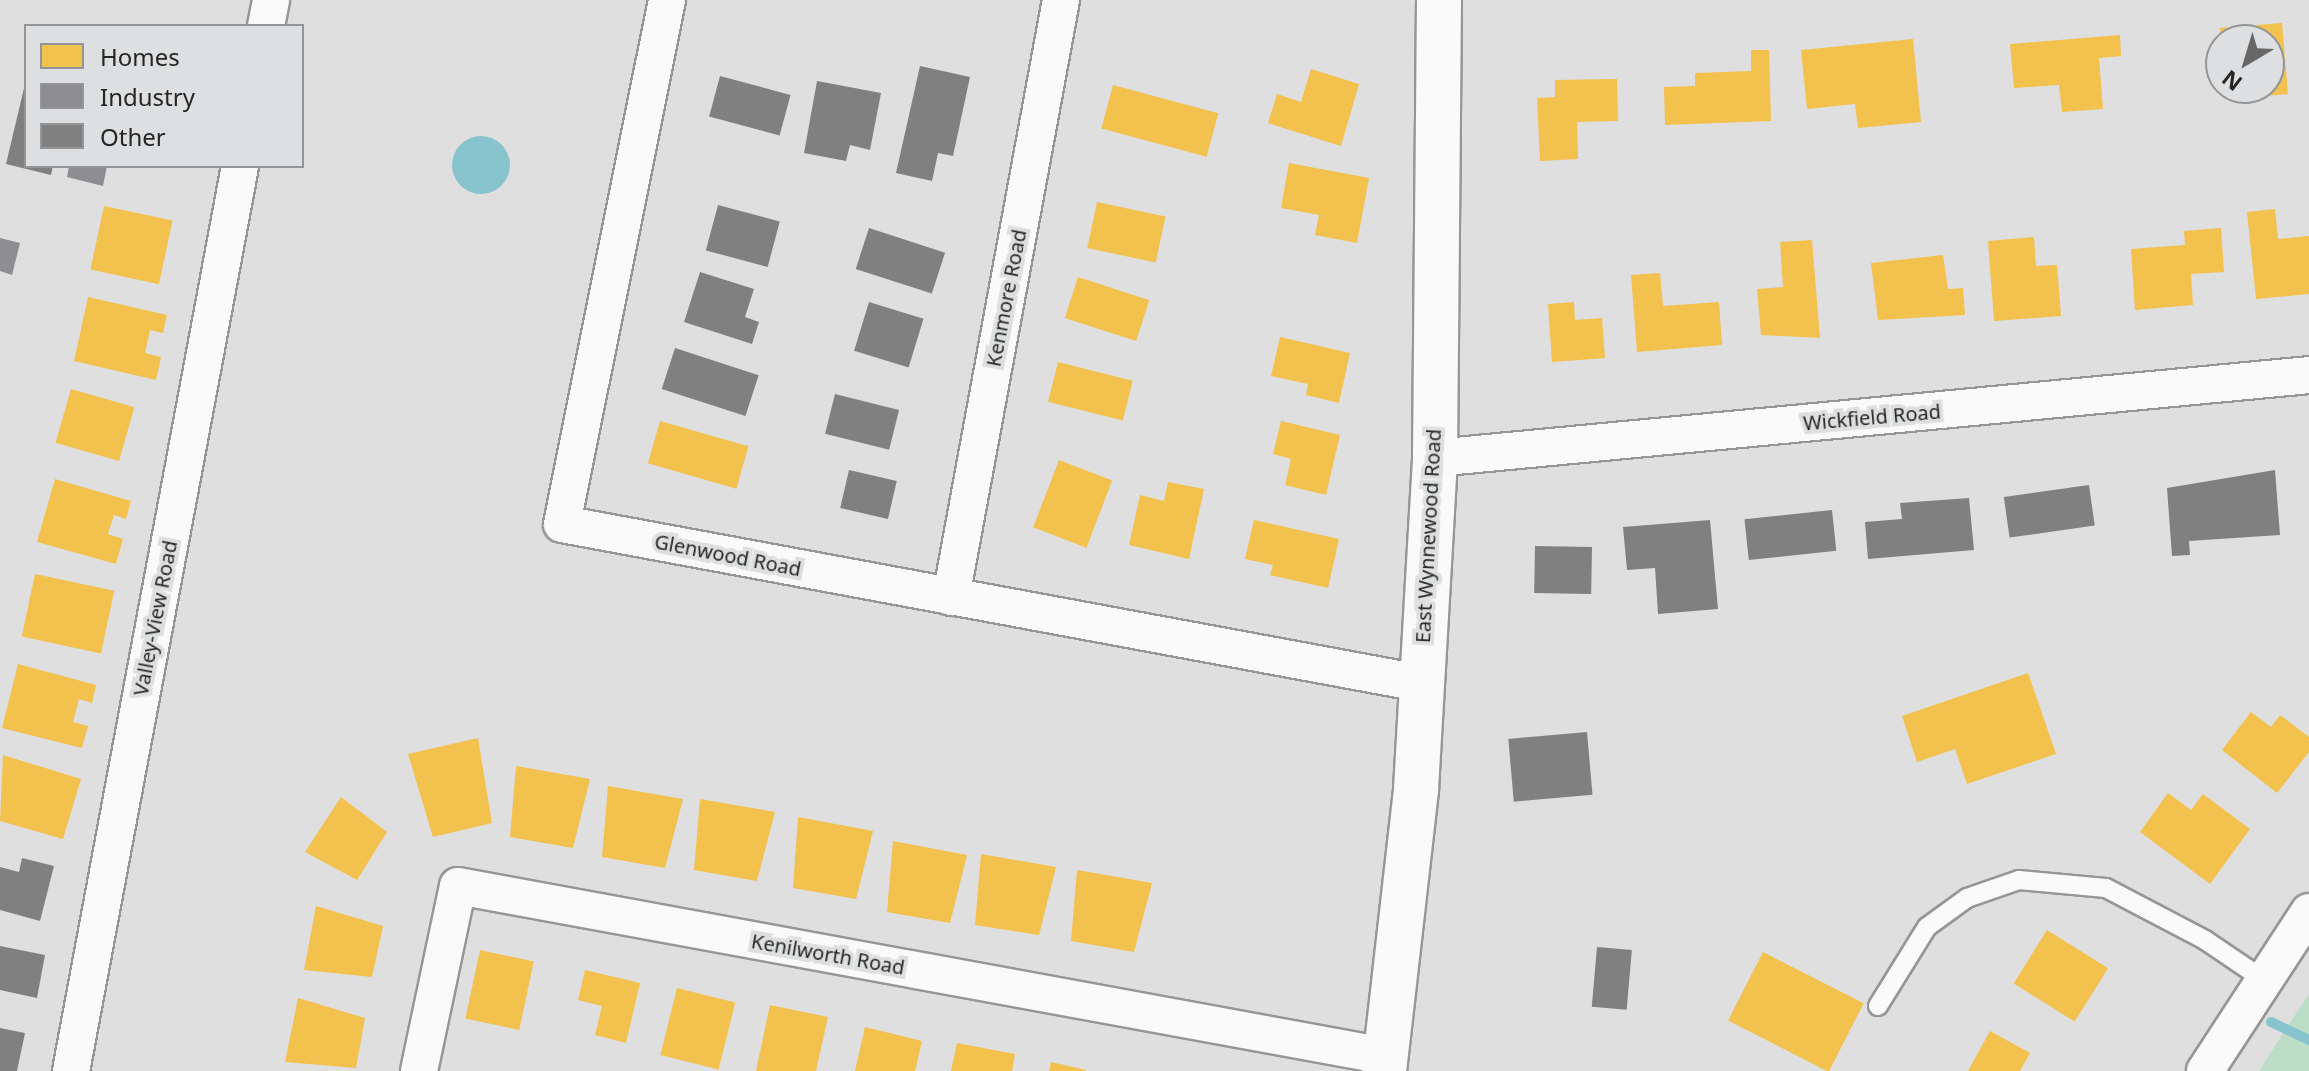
<!DOCTYPE html>
<html>
<head>
<meta charset="utf-8">
<style>
	body { margin:0 }
	#map { position:relative; width:2309px; height:1071px; overflow:hidden; background:#dfdfdf; font-family:"Noto Sans",sans-serif }
	div>[style] { position:absolute }
	[style*='--x'] { left:calc(var(--x)*1px); top:calc(var(--y)*1px); width:calc(var(--w)*1px); rotate:calc(var(--a)*1deg) }
	.green>* { inset:0; background:#bcddc6 }
	.water>* { inset:0; background:#88c4ce }
	.round { border-radius:50% }
	.homes>* { inset:0; background:#f2c14e; transform-origin:0 0 }
	.industry>* { inset:0; background:#8d8d92 }
	.stream>* { height:10px; margin:-5px; padding:0 5px; transform-origin:5px; border-radius:5px; background:#88c4ce }
	.building>* { inset:0; background:#808081; transform-origin:0 0 }
	.roads { filter:drop-shadow(2px 0 #969696) drop-shadow(-2px 0 #969696) drop-shadow(0 2px #969696) drop-shadow(0 -2px #969696) }
	.lane>* { height:18px; margin:-9px; padding:0 9px; transform-origin:9px; border-radius:9px; background:#fafafa }
	.street>* { height:36px; margin:-18px; padding:0 18px; transform-origin:18px; border-radius:18px; background:#fafafa }
	.secondary>* { height:44px; margin:-22px; padding:0 22px; transform-origin:22px; border-radius:22px; background:#fafafa }
	span { translate:-50% -50%; white-space:nowrap; text-align:center; line-height:1.15; -webkit-text-stroke:8px #dedfe0; paint-order:stroke }
	.street-label { font-size:20px; color:#262626 }
	.legend { position:absolute; left:24px; top:24px; width:280px; height:144px; box-sizing:border-box; background:#dedfe0; border:2px solid #949596; margin:0; padding:10px 14px; list-style:none; font-size:24px; color:#262626 }
	.legend li { display:flex; align-items:center; gap:16px; height:40px }
	.legend b { width:40px; border:2px solid #949596 }
	.north { position:absolute; left:2205px; top:24px; width:80px; height:80px; box-sizing:border-box; background:#dedfe0; border:2px solid #949596; border-radius:50%; rotate:218deg; font-size:22px; font-weight:700; line-height:32px; text-align:center; color:#262626 }
	.north::after { content:''; display:block; margin:auto; width:28px; height:36px; background:#676767; clip-path:polygon(50% 0,100% 100%,50% 72%,0 100%) }
</style>
</head>
<body>
<div id="map">
	<div class="green">
		<i style="clip-path:polygon(2309px 994px,2309px 1071px,2259px 1071px,2299px 1009px)"></i>
	</div>
	<div class="water">
		<i class="round" style="left:452px;top:136px;width:58px;height:58px"></i>
	</div>
	<div class="homes">
		<i style="clip-path:polygon(2282px 23px,2288px 94px,2250px 97px,2249px 88px,2269px 88px,2269px 40px,2221px 40px,2220px 28px)"></i>
		<i style="clip-path:polygon(2120px 35px,2121px 56px,2099px 58px,2103px 109px,2062px 112px,2059px 85px,2014px 88px,2010px 44px)"></i>
		<i style="clip-path:polygon(1913px 39px,1921px 122px,1858px 128px,1855px 104px,1807px 109px,1801px 50px)"></i>
		<i style="clip-path:polygon(1751px 50px,1769px 50px,1771px 121px,1665px 125px,1664px 87px,1695px 86px,1695px 73px,1751px 71px)"></i>
		<i style="clip-path:polygon(1311px 69px,1359px 84px,1341px 146px,1268px 123px,1277px 94px,1301px 102px)"></i>
		<i style="clip-path:polygon(1617px 79px,1618px 121px,1577px 122px,1578px 159px,1540px 161px,1537px 98px,1555px 97px,1555px 80px)"></i>
		<i style="left:1113px;top:85px;width:109px;height:45px;rotate:15deg"></i>
		<i style="clip-path:polygon(1289px 163px,1369px 178px,1357px 243px,1315px 235px,1319px 215px,1281px 208px)"></i>
		<i style="left:1097px;top:202px;width:70px;height:47px;rotate:12deg"></i>
		<i style="left:104px;top:206px;width:70px;height:65px;rotate:12deg"></i>
		<i style="clip-path:polygon(2275px 209px,2278px 239px,2309px 236px,2309px 294px,2256px 299px,2247px 212px)"></i>
		<i style="clip-path:polygon(2221px 228px,2224px 272px,2191px 274px,2193px 305px,2135px 310px,2131px 249px,2185px 245px,2184px 231px)"></i>
		<i style="clip-path:polygon(2034px 237px,2036px 266px,2057px 265px,2061px 316px,1994px 321px,1988px 241px)"></i>
		<i style="clip-path:polygon(1812px 240px,1820px 338px,1761px 335px,1757px 289px,1783px 287px,1780px 242px)"></i>
		<i style="clip-path:polygon(1943px 255px,1948px 289px,1963px 288px,1965px 315px,1878px 320px,1871px 263px)"></i>
		<i style="clip-path:polygon(1660px 273px,1663px 306px,1719px 302px,1722px 345px,1637px 352px,1631px 275px)"></i>
		<i style="left:1078px;top:277px;width:75px;height:43px;rotate:18deg"></i>
		<i style="clip-path:polygon(88px 297px,167px 315px,163px 333px,150px 330px,145px 353px,161px 357px,156px 380px,74px 361px)"></i>
		<i style="clip-path:polygon(1574px 302px,1575px 320px,1602px 318px,1605px 358px,1552px 362px,1548px 304px)"></i>
		<i style="clip-path:polygon(1280px 337px,1350px 353px,1339px 403px,1306px 395px,1308px 384px,1271px 376px)"></i>
		<i style="left:1058px;top:362px;width:77px;height:41px;rotate:14deg"></i>
		<i style="left:71px;top:389px;width:66px;height:56px;rotate:16deg"></i>
		<i style="left:660px;top:421px;width:92px;height:44px;rotate:16deg"></i>
		<i style="clip-path:polygon(1281px 421px,1340px 435px,1326px 495px,1285px 485px,1291px 459px,1273px 454px)"></i>
		<i style="left:1059px;top:460px;width:57px;height:72px;rotate:21deg"></i>
		<i style="clip-path:polygon(55px 479px,131px 501px,126px 519px,114px 515px,108px 534px,123px 539px,116px 564px,37px 542px)"></i>
		<i style="clip-path:polygon(1168px 482px,1204px 489px,1189px 559px,1129px 545px,1140px 495px,1164px 501px)"></i>
		<i style="clip-path:polygon(1254px 520px,1339px 539px,1328px 588px,1270px 575px,1273px 565px,1245px 559px)"></i>
		<i style="left:35px;top:574px;width:81px;height:64px;rotate:12deg"></i>
		<i style="clip-path:polygon(18px 664px,96px 685px,92px 703px,79px 699px,73px 722px,88px 726px,82px 748px,2px 728px)"></i>
		<i style="clip-path:polygon(2028px 673px,2056px 754px,1967px 784px,1955px 749px,1917px 762px,1902px 716px)"></i>
		<i style="clip-path:polygon(2251px 712px,2271px 727px,2280px 715px,2309px 737px,2309px 752px,2277px 793px,2222px 750px)"></i>
		<i style="clip-path:polygon(478px 738px,492px 823px,433px 837px,408px 754px)"></i>
		<i style="clip-path:polygon(3px 755px,81px 779px,63px 839px,0 821px)"></i>
		<i style="clip-path:polygon(516px 766px,590px 779px,573px 848px,510px 837px)"></i>
		<i style="clip-path:polygon(608px 786px,683px 799px,665px 868px,602px 857px)"></i>
		<i style="clip-path:polygon(2168px 793px,2191px 810px,2203px 794px,2250px 829px,2210px 884px,2140px 832px)"></i>
		<i style="clip-path:polygon(341px 797px,387px 832px,357px 880px,305px 852px)"></i>
		<i style="clip-path:polygon(700px 799px,775px 812px,757px 881px,694px 870px)"></i>
		<i style="clip-path:polygon(798px 817px,873px 831px,856px 899px,793px 888px)"></i>
		<i style="clip-path:polygon(893px 841px,967px 855px,950px 923px,887px 912px)"></i>
		<i style="clip-path:polygon(981px 854px,1056px 867px,1039px 935px,975px 925px)"></i>
		<i style="clip-path:polygon(1077px 870px,1152px 883px,1134px 952px,1071px 941px)"></i>
		<i style="clip-path:polygon(316px 906px,383px 926px,372px 977px,304px 970px)"></i>
		<i style="left:2047px;top:930px;width:72px;height:63px;rotate:32deg"></i>
		<i style="left:480px;top:950px;width:55px;height:70px;rotate:12deg"></i>
		<i style="left:1763px;top:952px;width:113px;height:77px;rotate:27deg"></i>
		<i style="clip-path:polygon(585px 970px,640px 983px,626px 1043px,595px 1035px,602px 1006px,578px 1000px)"></i>
		<i style="left:677px;top:988px;width:60px;height:69px;rotate:14deg"></i>
		<i style="clip-path:polygon(298px 998px,365px 1018px,356px 1068px,285px 1062px)"></i>
		<i style="clip-path:polygon(770px 1005px,828px 1017px,816px 1071px,756px 1071px)"></i>
		<i style="clip-path:polygon(865px 1027px,922px 1041px,915px 1071px,855px 1071px)"></i>
		<i style="clip-path:polygon(1990px 1031px,2030px 1053px,2020px 1071px,1968px 1071px)"></i>
		<i style="clip-path:polygon(957px 1043px,1015px 1054px,1012px 1071px,951px 1071px)"></i>
		<i style="clip-path:polygon(1051px 1062px,1086px 1070px,1086px 1071px,1049px 1071px)"></i>
	</div>
	<div class="industry">
		<i style="clip-path:polygon(69px 166px,107px 166px,103px 186px,67px 177px)"></i>
		<i style="clip-path:polygon(0 238px,20px 243px,12px 275px,0 271px)"></i>
	</div>
	<div class="stream">
		<i style="--x:2271;--y:1022;--w:42;--a:25.3"></i>
	</div>
	<div class="building">
		<i style="clip-path:polygon(920px 66px,970px 77px,953px 156px,938px 153px,932px 181px,896px 173px)"></i>
		<i style="left:720px;top:76px;width:73px;height:42px;rotate:15deg"></i>
		<i style="clip-path:polygon(817px 81px,881px 93px,870px 150px,850px 145px,846px 161px,804px 153px)"></i>
		<i style="clip-path:polygon(25px 84px,26px 166px,53px 166px,51px 175px,6px 164px)"></i>
		<i style="left:718px;top:205px;width:64px;height:47px;rotate:15deg"></i>
		<i style="left:869px;top:228px;width:80px;height:43px;rotate:18deg"></i>
		<i style="clip-path:polygon(700px 272px,754px 289px,745px 317px,759px 322px,752px 344px,684px 322px)"></i>
		<i style="left:869px;top:302px;width:57px;height:51px;rotate:17deg"></i>
		<i style="left:675px;top:348px;width:88px;height:43px;rotate:18deg"></i>
		<i style="left:835px;top:394px;width:66px;height:41px;rotate:14deg"></i>
		<i style="left:849px;top:470px;width:49px;height:39px;rotate:13deg"></i>
		<i style="clip-path:polygon(2275px 470px,2280px 535px,2189px 541px,2190px 555px,2172px 556px,2167px 488px)"></i>
		<i style="left:2089px;top:485px;width:41px;height:86px;rotate:82deg"></i>
		<i style="clip-path:polygon(1969px 498px,1974px 550px,1868px 559px,1865px 522px,1902px 519px,1900px 503px)"></i>
		<i style="left:1832px;top:510px;width:41px;height:88px;rotate:84deg"></i>
		<i style="clip-path:polygon(1710px 520px,1718px 609px,1658px 614px,1655px 568px,1627px 570px,1623px 527px)"></i>
		<i style="left:1535px;top:546px;width:57px;height:47px;rotate:1deg"></i>
		<i style="left:1587px;top:732px;width:63px;height:79px;rotate:85deg"></i>
		<i style="clip-path:polygon(22px 858px,54px 866px,40px 921px,0 910px,0 867px,19px 872px)"></i>
		<i style="clip-path:polygon(0 946px,45px 955px,37px 998px,0 990px)"></i>
		<i style="left:1597px;top:947px;width:35px;height:60px;rotate:5deg"></i>
		<i style="clip-path:polygon(0 1028px,25px 1033px,17px 1071px,0 1071px)"></i>
	</div>
	<div class="roads">
		<div class="lane">
			<i style="--x:1878;--y:1006;--w:93;--a:-58.2"></i>
			<i style="--x:1927;--y:927;--w:49;--a:-35.9"></i>
			<i style="--x:1967;--y:898;--w:55;--a:-19.1"></i>
			<i style="--x:2019;--y:880;--w:87;--a:5.3"></i>
			<i style="--x:2106;--y:888;--w:112;--a:27.7"></i>
			<i style="--x:2205;--y:940;--w:71;--a:34.1"></i>
		</div>
		<div class="street">
			<i style="--x:667;--y:0;--w:534;--a:101.33"></i>
			<i style="--x:562;--y:524;--w:873;--a:10.5"></i>
			<i style="--x:266;--y:26;--w:26;--a:-79"></i>
			<i style="--x:1435;--y:458;--w:878;--a:-5.42"></i>
			<i style="--x:951;--y:597;--w:607;--a:-79.56"></i>
			<i style="--x:71;--y:1071;--w:921;--a:-79.42"></i>
			<i style="--x:419;--y:1071;--w:189;--a:-78.1"></i>
			<i style="--x:458;--y:886;--w:942;--a:10.39"></i>
			<i style="--x:2205;--y:1071;--w:190;--a:-56.8"></i>
		</div>
		<div class="secondary">
			<i style="--x:1384;--y:1071;--w:284;--a:-83.5"></i>
			<i style="--x:1416;--y:789;--w:332;--a:-86.7"></i>
			<i style="--x:1435;--y:458;--w:458;--a:-89.5"></i>
		</div>
	</div>
	<div class="street-label">
		<span style="left:1006px;top:298px;rotate:-79deg">Kenmore Road</span>
		<span style="left:1872px;top:417px;rotate:-5deg">Wickfield Road</span>
		<span style="left:1428px;top:536px;rotate:-87deg">East Wynnewood Road</span>
		<span style="left:728px;top:555px;rotate:11deg">Glenwood Road</span>
		<span style="left:155px;top:618px;rotate:-79deg">Valley-View Road</span>
		<span style="left:828px;top:954px;rotate:10deg">Kenilworth Road</span>
	</div>
	<ul class="legend">
	<li><b style="height:22px;background:#f2c14e"></b>Homes</li>
	<li><b style="height:22px;background:#8d8d92"></b>Industry</li>
	<li><b style="height:22px;background:#808081"></b>Other</li>
	</ul>
	<div class="north">N</div>
</div>
</body>
</html>
